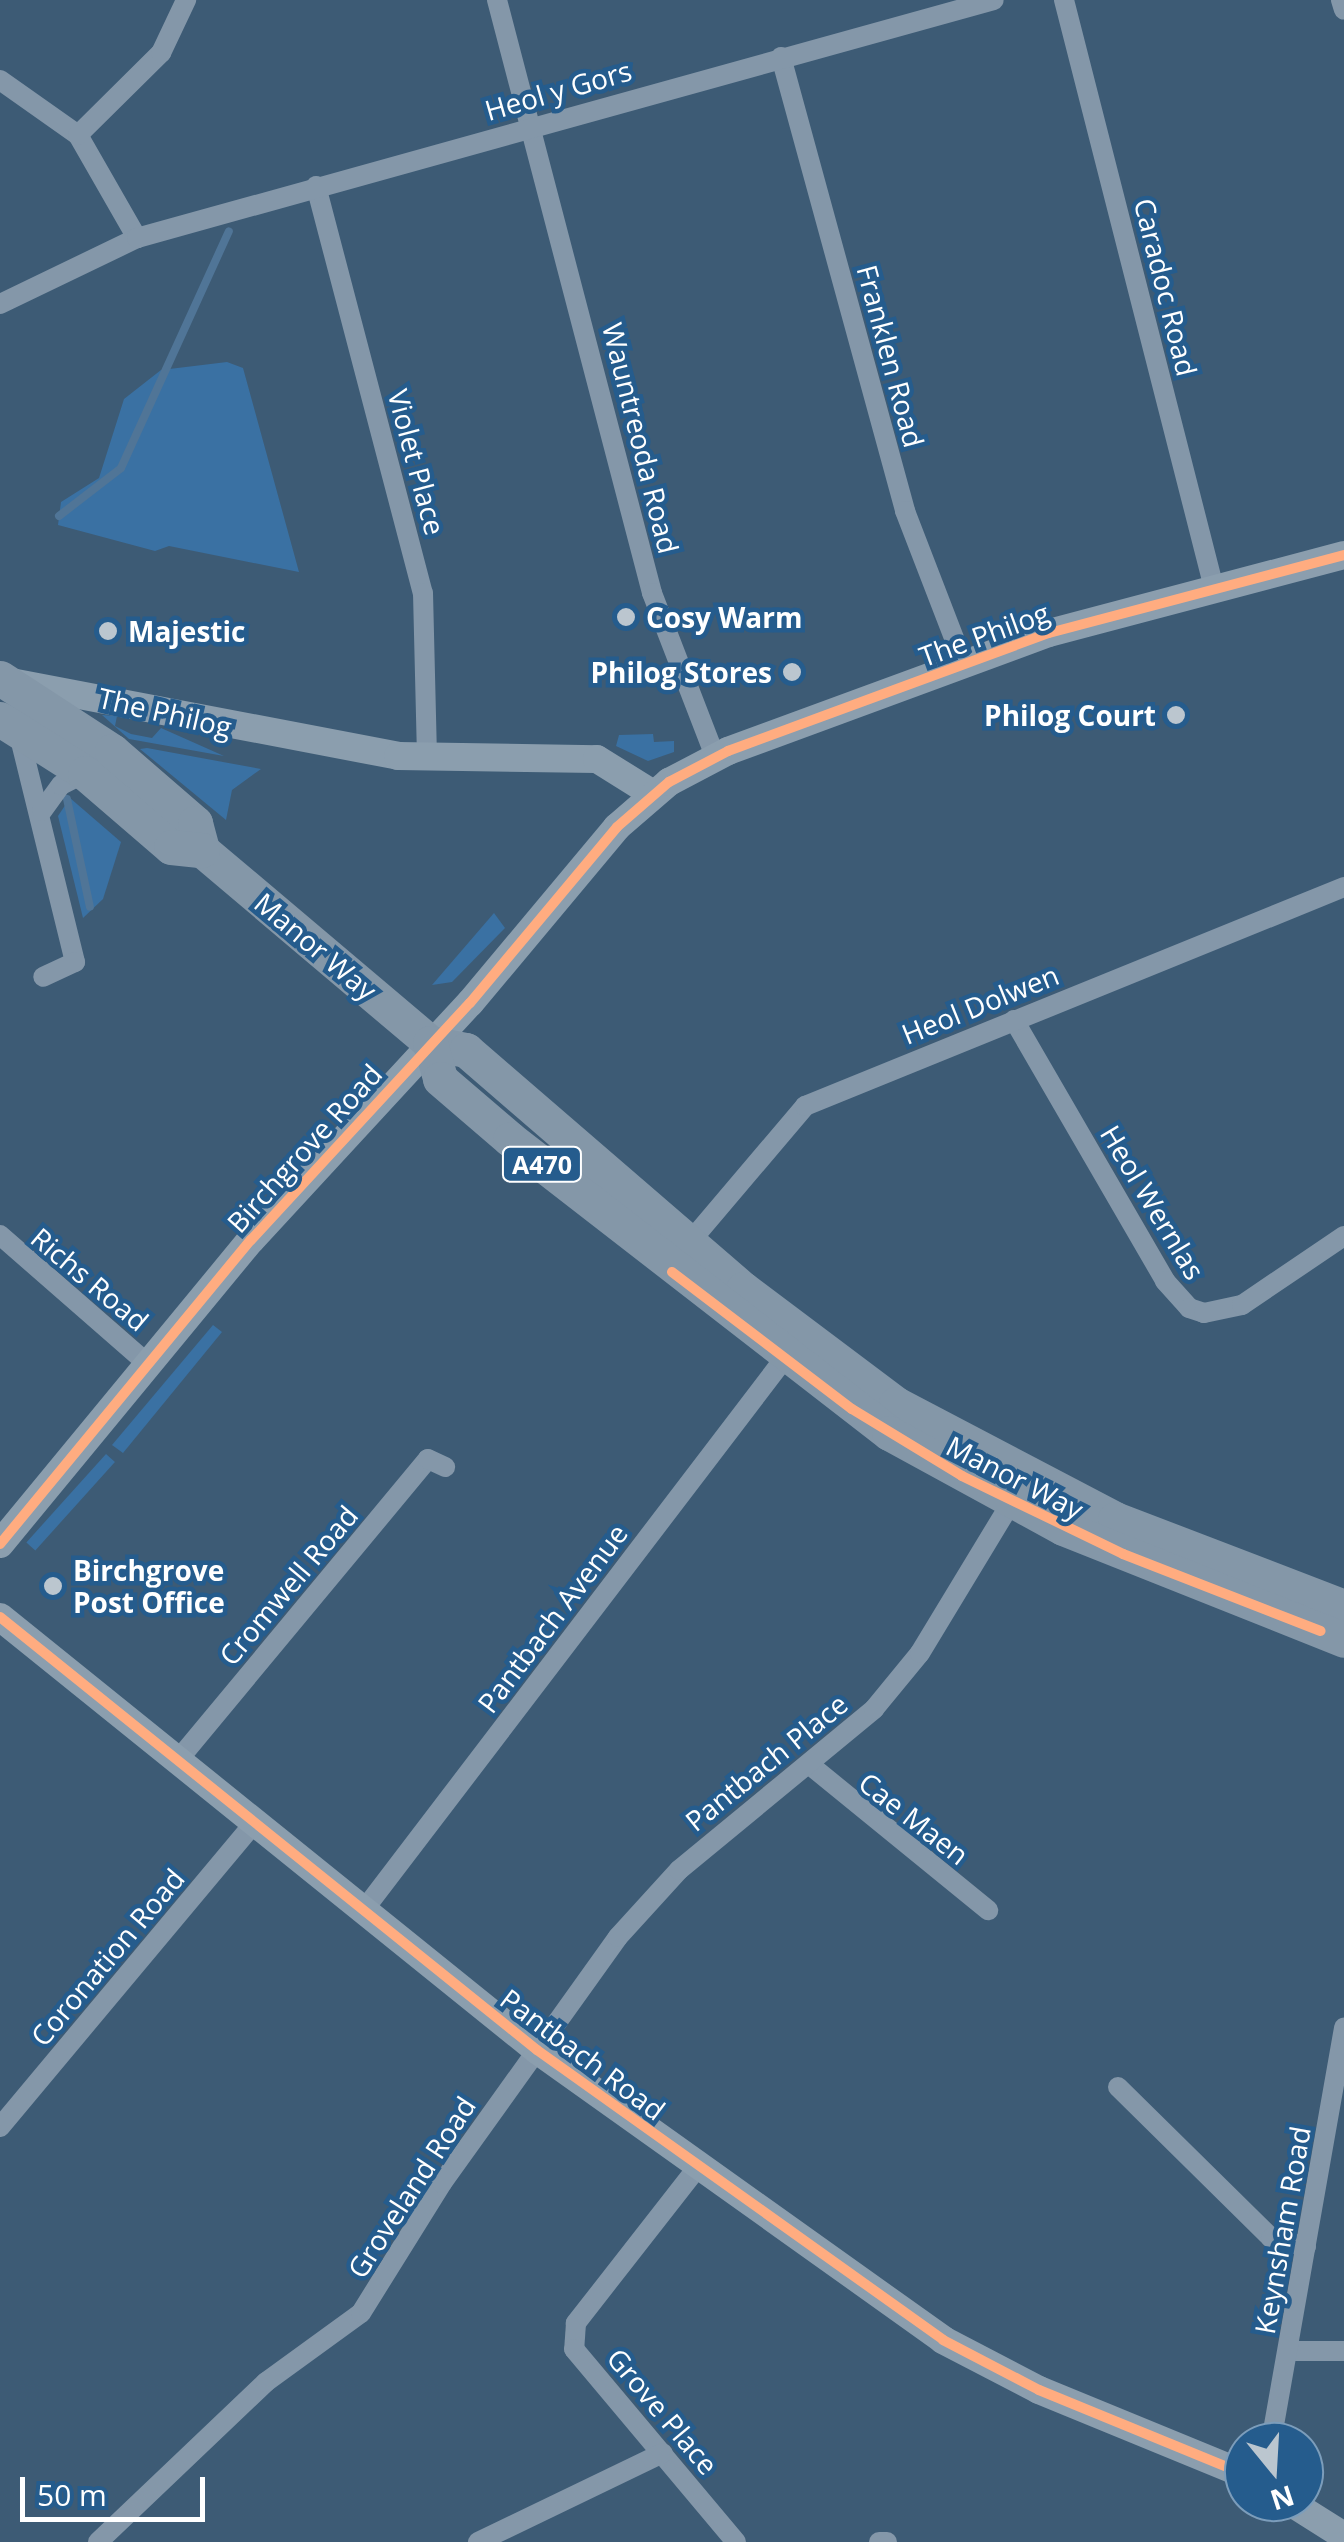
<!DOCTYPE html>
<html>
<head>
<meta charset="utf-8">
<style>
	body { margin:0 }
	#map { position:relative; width:1344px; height:2542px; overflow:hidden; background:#3d5b75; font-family:"Open Sans",sans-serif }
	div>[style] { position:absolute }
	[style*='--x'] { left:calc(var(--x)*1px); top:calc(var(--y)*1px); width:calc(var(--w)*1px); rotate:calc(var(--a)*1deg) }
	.green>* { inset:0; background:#3a71a3; transform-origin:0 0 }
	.stream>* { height:8px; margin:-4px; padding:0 4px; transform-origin:4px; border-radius:4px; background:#507597 }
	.street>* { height:20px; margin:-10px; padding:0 10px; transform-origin:10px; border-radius:10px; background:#8497a9 }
	.secondary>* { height:28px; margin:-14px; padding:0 14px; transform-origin:14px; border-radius:14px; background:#8b9eae }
	.highway>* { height:35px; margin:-17.5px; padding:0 17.5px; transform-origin:17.5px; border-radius:17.5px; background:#8497a8 }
	.cycleway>* { height:10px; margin:-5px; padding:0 5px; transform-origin:5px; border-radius:5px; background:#ffac80 }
	.dots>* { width:28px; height:28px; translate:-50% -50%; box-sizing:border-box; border:5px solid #255c8d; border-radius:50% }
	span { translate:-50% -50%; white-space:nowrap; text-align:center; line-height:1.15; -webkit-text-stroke:9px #255c8d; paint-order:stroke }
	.shield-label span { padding:2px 8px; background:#255c8d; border:2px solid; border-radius:8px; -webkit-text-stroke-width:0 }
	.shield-label { font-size:25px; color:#fff; font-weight:700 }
	.street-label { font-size:28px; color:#fff }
	.poi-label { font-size:28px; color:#fff; font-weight:700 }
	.left { translate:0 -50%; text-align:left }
	.right { translate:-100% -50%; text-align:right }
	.north { position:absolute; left:1224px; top:2422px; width:100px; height:100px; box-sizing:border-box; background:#255c8d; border:2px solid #7c9dbb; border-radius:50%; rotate:162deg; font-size:28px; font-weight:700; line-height:40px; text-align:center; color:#fff }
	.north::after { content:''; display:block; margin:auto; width:35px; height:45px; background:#bbc6cf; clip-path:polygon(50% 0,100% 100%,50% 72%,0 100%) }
	.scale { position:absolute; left:20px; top:2477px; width:185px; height:45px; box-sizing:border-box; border:5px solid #fff; border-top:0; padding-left:12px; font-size:30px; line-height:35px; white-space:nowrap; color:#fff; -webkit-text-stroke:8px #255c8d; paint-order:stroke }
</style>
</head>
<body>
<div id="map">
	<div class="green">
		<i style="clip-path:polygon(227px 362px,243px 368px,299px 572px,169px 546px,155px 551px,58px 525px,61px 502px,99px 478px,124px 399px,161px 370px)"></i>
		<i style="clip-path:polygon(102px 715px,117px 716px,115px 726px,131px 734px,152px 738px,161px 728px,224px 756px,129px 739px)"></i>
		<i style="clip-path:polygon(653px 734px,654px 742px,674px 741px,674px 752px,648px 761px,616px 746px,619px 735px)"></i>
		<i style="clip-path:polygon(140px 749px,147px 748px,261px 769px,232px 790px,226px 820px)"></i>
		<i style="clip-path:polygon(70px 798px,121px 842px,103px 899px,83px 918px,58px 816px)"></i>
		<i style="clip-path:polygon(494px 913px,505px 928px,452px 982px,432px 985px)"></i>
		<i style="clip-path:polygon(213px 1325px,222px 1332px,123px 1453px,112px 1445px)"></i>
		<i style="left:106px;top:1454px;width:12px;height:119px;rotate:42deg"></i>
	</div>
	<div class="stream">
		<i style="--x:59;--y:516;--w:78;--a:-37.7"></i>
		<i style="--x:121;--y:468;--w:260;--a:-65.5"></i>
		<i style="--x:67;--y:799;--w:110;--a:78"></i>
	</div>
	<div class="street">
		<i style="--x:497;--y:0;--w:613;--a:75.35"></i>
		<i style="--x:652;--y:593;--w:175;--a:68.9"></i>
		<i style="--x:1064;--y:0;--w:607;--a:75.69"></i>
		<i style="--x:1341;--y:0;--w:10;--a:73"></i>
		<i style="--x:781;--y:57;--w:471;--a:74.7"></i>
		<i style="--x:905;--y:511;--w:164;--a:68.9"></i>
		<i style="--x:0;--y:80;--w:95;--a:35.2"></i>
		<i style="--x:78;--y:135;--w:119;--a:60.2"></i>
		<i style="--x:78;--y:135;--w:117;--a:-44.7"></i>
		<i style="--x:161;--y:53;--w:59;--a:-64.7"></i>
		<i style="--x:316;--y:186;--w:421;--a:75.3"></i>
		<i style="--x:423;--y:593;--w:165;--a:88.6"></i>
		<i style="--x:0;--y:304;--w:152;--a:-25.7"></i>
		<i style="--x:137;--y:238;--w:889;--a:-15.52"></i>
		<i style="--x:18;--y:730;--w:239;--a:76.2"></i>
		<i style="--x:75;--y:962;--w:35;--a:155"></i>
		<i style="--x:42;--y:811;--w:32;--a:-54"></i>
		<i style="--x:61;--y:785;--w:27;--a:-27"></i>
		<i style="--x:1014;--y:1020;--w:302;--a:59.9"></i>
		<i style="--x:1165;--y:1281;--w:36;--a:48"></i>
		<i style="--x:1189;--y:1308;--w:16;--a:18"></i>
		<i style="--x:1204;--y:1313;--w:39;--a:-12"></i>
		<i style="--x:1242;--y:1305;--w:123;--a:-34.1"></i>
		<i style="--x:0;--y:1235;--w:196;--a:41.1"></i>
		<i style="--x:689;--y:1243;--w:180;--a:-49.7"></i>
		<i style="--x:805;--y:1106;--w:582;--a:-22.11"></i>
		<i style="--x:178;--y:1760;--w:391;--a:-50.3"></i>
		<i style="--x:428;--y:1459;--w:19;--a:25"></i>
		<i style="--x:810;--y:1765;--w:230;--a:39.2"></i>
		<i style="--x:363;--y:1911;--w:694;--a:-52.67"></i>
		<i style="--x:1118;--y:2087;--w:215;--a:44.6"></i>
		<i style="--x:1271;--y:2238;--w:36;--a:14"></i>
		<i style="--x:0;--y:2127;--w:398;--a:-50.1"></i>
		<i style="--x:697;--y:2168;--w:197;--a:128"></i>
		<i style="--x:576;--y:2323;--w:26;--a:94"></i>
		<i style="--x:574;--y:2349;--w:252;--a:50"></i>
		<i style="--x:1289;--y:2351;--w:55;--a:0"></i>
		<i style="--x:1271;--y:2442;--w:421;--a:-80"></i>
		<i style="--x:98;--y:2542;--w:232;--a:-43.6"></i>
		<i style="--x:266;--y:2382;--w:117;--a:-36"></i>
		<i style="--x:361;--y:2313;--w:153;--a:-58.1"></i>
		<i style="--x:442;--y:2183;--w:302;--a:-54.4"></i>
		<i style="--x:618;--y:1937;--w:91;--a:-47.7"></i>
		<i style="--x:679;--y:1870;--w:253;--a:-39.5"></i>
		<i style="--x:874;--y:1709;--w:72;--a:-50.6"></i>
		<i style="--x:920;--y:1653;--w:175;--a:-58.8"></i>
		<i style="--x:478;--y:2542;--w:205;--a:-25.7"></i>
		<i style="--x:879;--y:2542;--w:8;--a:0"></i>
	</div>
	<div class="secondary">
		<i style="--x:11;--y:682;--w:394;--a:10.8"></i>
		<i style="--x:398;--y:756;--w:199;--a:0.9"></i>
		<i style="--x:597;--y:759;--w:66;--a:32"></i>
		<i style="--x:0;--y:1544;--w:394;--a:-50.5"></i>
		<i style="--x:251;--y:1240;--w:323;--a:-47.3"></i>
		<i style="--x:470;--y:1003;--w:229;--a:-50.1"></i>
		<i style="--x:617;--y:827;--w:69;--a:-40.9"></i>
		<i style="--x:669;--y:782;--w:67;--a:-27.7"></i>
		<i style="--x:728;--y:751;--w:342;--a:-20.2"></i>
		<i style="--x:1049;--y:633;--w:305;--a:-14.8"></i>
		<i style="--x:0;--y:1617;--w:690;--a:38.88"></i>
		<i style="--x:537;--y:2050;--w:499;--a:35.5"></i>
		<i style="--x:943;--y:2340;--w:108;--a:27.5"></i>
		<i style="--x:1039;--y:2390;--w:222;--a:22.3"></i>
		<i style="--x:1290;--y:2502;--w:64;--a:32.2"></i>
	</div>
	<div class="highway">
		<i style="--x:0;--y:678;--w:134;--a:33.1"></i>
		<i style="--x:112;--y:751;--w:110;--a:40.9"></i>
		<i style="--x:195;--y:823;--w:28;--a:75"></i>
		<i style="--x:202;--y:850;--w:299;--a:40.2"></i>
		<i style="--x:430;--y:1043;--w:37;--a:11"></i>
		<i style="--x:466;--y:1050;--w:366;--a:40.8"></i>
		<i style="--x:743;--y:1289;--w:191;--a:36.9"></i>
		<i style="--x:896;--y:1404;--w:247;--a:27.7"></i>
		<i style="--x:1115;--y:1519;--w:245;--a:21"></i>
		<i style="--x:0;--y:719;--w:101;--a:32.4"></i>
		<i style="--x:85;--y:773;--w:113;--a:40.7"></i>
		<i style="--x:171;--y:847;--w:31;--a:6"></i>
		<i style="--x:430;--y:1043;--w:37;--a:74"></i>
		<i style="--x:440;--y:1079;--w:92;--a:40.6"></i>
		<i style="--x:510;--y:1139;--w:480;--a:37.8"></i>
		<i style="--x:889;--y:1433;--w:198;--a:28.6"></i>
		<i style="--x:1063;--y:1528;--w:302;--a:21.7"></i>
	</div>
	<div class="cycleway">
		<i style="--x:672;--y:1272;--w:226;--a:37.3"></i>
		<i style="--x:852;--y:1409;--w:129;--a:31.3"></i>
		<i style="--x:962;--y:1476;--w:179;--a:25.8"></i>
		<i style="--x:1123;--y:1554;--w:212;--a:21.3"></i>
		<i style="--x:0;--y:1544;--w:394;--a:-50.5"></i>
		<i style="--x:251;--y:1240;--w:323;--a:-47.3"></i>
		<i style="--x:470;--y:1003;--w:229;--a:-50.1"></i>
		<i style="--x:617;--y:827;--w:69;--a:-40.9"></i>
		<i style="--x:669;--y:782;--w:67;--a:-27.7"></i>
		<i style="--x:728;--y:751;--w:342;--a:-20.2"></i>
		<i style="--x:1049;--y:633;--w:305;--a:-14.8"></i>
		<i style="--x:0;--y:1617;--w:690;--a:38.88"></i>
		<i style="--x:537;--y:2050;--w:499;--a:35.5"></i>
		<i style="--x:943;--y:2340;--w:108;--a:27.5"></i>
		<i style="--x:1039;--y:2390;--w:222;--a:22.3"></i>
	</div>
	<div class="dots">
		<i style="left:626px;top:617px;background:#bbc6cf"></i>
		<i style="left:108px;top:631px;background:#bbc6cf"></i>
		<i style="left:792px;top:672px;background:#bbc6cf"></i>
		<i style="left:1176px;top:715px;background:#bbc6cf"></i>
		<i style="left:53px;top:1586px;background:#bbc6cf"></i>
	</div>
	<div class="shield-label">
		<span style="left:542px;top:1164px">A470</span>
	</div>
	<div class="street-label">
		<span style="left:558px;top:90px;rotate:-16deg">Heol y Gors</span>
		<span style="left:1166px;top:287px;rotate:76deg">Caradoc Road</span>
		<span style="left:891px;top:356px;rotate:75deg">Franklen Road</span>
		<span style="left:641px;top:438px;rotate:76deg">Wauntreoda Road</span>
		<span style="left:417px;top:462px;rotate:75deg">Violet Place</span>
		<span style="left:984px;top:634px;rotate:-20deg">The Philog</span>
		<span style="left:165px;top:712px;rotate:13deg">The Philog</span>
		<span style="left:316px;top:946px;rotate:40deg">Manor Way</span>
		<span style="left:980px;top:1004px;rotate:-22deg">Heol Dolwen</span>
		<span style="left:304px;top:1148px;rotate:-48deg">Birchgrove Road</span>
		<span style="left:1153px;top:1202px;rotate:59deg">Heol Wernlas</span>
		<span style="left:90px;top:1279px;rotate:40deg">Richs Road</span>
		<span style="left:1015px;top:1477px;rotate:27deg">Manor Way</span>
		<span style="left:288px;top:1585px;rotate:-50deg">Cromwell Road</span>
		<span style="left:552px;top:1618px;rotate:-53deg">Pantbach Avenue</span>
		<span style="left:766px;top:1762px;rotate:-39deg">Pantbach Place</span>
		<span style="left:914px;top:1818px;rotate:38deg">Cae Maen</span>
		<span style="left:107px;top:1957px;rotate:-50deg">Coronation Road</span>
		<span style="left:583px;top:2054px;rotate:37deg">Pantbach Road</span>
		<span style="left:411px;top:2187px;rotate:-57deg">Groveland Road</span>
		<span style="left:1282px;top:2230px;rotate:-80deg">Keynsham Road</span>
		<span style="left:663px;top:2411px;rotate:50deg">Grove Place</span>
	</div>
	<div class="poi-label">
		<span class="left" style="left:646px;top:617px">Cosy Warm</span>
		<span class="left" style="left:128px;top:631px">Majestic</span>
		<span class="right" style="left:772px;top:672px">Philog Stores</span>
		<span class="right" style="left:1156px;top:715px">Philog Court</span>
		<span class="left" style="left:73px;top:1586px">Birchgrove<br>Post Office</span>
	</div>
	<div class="north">N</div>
	<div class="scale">50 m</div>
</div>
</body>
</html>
